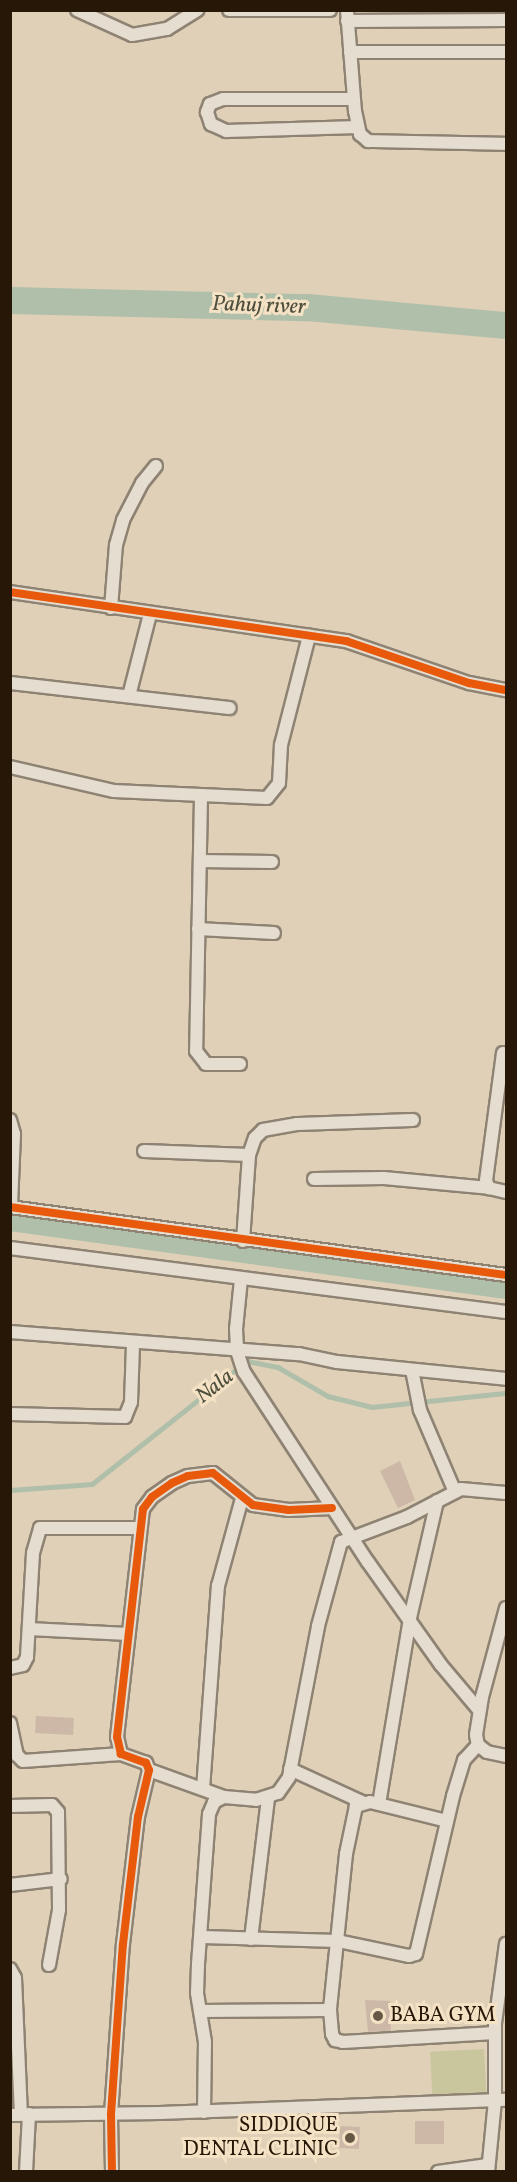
<!DOCTYPE html>
<html>
<head>
<meta charset="utf-8">
<style>
	body { margin:0 }
	#map { position:relative; width:517px; height:2182px; overflow:hidden; background:#dfd0b7; font-family:Vollkorn,serif }
	div>[style] { position:absolute }
	[style*='--x'] { left:calc(var(--x)*1px); top:calc(var(--y)*1px); width:calc(var(--w)*1px); rotate:calc(var(--a)*1deg) }
	.green>* { inset:0; background:#c9c69d; transform-origin:0 0 }
	.stream>* { height:4.5px; margin:-2.25px; padding:0 2.25px; transform-origin:2.25px; border-radius:2.25px; background:#afbfaa }
	.canal>* { height:16px; margin:-8px; padding:0 8px; transform-origin:8px; border-radius:8px; background:#afbfaa }
	.river>* { height:27px; margin:-13.5px; padding:0 13.5px; transform-origin:13.5px; border-radius:13.5px; background:#afbfaa }
	.building>* { inset:0; background:#cdb8a8; transform-origin:0 0 }
	.roads { filter:drop-shadow(2px 0 #8e8373) drop-shadow(-2px 0 #8e8373) drop-shadow(0 2px #8e8373) drop-shadow(0 -2px #8e8373) }
	.street>* { height:12px; margin:-6px; padding:0 6px; transform-origin:6px; border-radius:6px; background:#e4ddd0 }
	.cycleway>* { height:8px; margin:-4px; padding:0 4px; transform-origin:4px; border-radius:4px; background:#e8590c }
	.dots>* { width:16px; height:16px; translate:-50% -50%; box-sizing:border-box; border:3px solid #f5e2c5; border-radius:50% }
	span { translate:-50% -50%; white-space:nowrap; text-align:center; line-height:1.15; -webkit-text-stroke:6px #f5e2c5; paint-order:stroke }
	.poi-label { font-size:21px; color:#261707 }
	.left { translate:0 -50%; text-align:left }
	.right { translate:-100% -50%; text-align:right }
	.water-label { font-size:22px; color:#4f4f3e; font-style:italic }
	.frame { position:absolute; inset:0; border:12px solid #261707; pointer-events:none }
</style>
</head>
<body>
<div id="map">
	<div class="green">
		<i style="left:484px;top:2049px;width:45px;height:54px;rotate:87deg"></i>
	</div>
	<div class="stream">
		<i style="--x:10;--y:1490;--w:82;--a:-4.2"></i>
		<i style="--x:92;--y:1484;--w:198;--a:-38.4"></i>
		<i style="--x:247;--y:1361;--w:32;--a:11"></i>
		<i style="--x:278;--y:1367;--w:58;--a:30.1"></i>
		<i style="--x:328;--y:1396;--w:45;--a:14"></i>
		<i style="--x:372;--y:1407;--w:135;--a:-6"></i>
	</div>
	<div class="canal">
		<i style="--x:10;--y:1223;--w:501;--a:7.81"></i>
	</div>
	<div class="river">
		<i style="--x:10;--y:300;--w:297;--a:1.4"></i>
		<i style="--x:307;--y:307;--w:200;--a:5.2"></i>
	</div>
	<div class="building">
		<i style="clip-path:polygon(400px 1461px,415px 1500px,398px 1508px,380px 1471px)"></i>
		<i style="left:36px;top:1716px;width:38px;height:17px;rotate:3deg"></i>
		<i style="clip-path:polygon(365px 2000px,390px 2001px,391px 2031px,368px 2032px)"></i>
		<i style="left:444px;top:2121px;width:23px;height:29px;rotate:90deg"></i>
		<i style="left:360px;top:2127px;width:22px;height:20px;rotate:93deg"></i>
	</div>
	<div class="roads">
		<div class="street">
			<i style="--x:77;--y:10;--w:60;--a:24.4"></i>
			<i style="--x:132;--y:35;--w:36;--a:-10"></i>
			<i style="--x:167;--y:29;--w:36;--a:-32"></i>
			<i style="--x:229;--y:10;--w:101;--a:0"></i>
			<i style="--x:347;--y:10;--w:101;--a:85.5"></i>
			<i style="--x:355;--y:111;--w:24;--a:78"></i>
			<i style="--x:360;--y:134;--w:11;--a:41"></i>
			<i style="--x:368;--y:141;--w:138;--a:1.2"></i>
			<i style="--x:347;--y:21;--w:159;--a:-0.4"></i>
			<i style="--x:350;--y:52;--w:156;--a:0"></i>
			<i style="--x:353;--y:99;--w:130;--a:180"></i>
			<i style="--x:223;--y:99;--w:14;--a:159"></i>
			<i style="--x:210;--y:104;--w:9;--a:111"></i>
			<i style="--x:207;--y:112;--w:13;--a:72"></i>
			<i style="--x:211;--y:124;--w:17;--a:25"></i>
			<i style="--x:226;--y:131;--w:132;--a:-1.7"></i>
			<i style="--x:10;--y:592;--w:340;--a:8.3"></i>
			<i style="--x:346;--y:641;--w:130;--a:18.9"></i>
			<i style="--x:469;--y:683;--w:38;--a:11"></i>
			<i style="--x:111;--y:608;--w:63;--a:-85.5"></i>
			<i style="--x:116;--y:545;--w:26;--a:-74"></i>
			<i style="--x:123;--y:520;--w:42;--a:-62.8"></i>
			<i style="--x:142;--y:483;--w:22;--a:-51"></i>
			<i style="--x:10;--y:683;--w:221;--a:6.5"></i>
			<i style="--x:129;--y:696;--w:85;--a:-75.6"></i>
			<i style="--x:10;--y:767;--w:107;--a:13"></i>
			<i style="--x:114;--y:791;--w:153;--a:2.6"></i>
			<i style="--x:267;--y:798;--w:19;--a:-51"></i>
			<i style="--x:279;--y:783;--w:38;--a:-87"></i>
			<i style="--x:281;--y:745;--w:113;--a:-75.6"></i>
			<i style="--x:201;--y:797;--w:254;--a:91.1"></i>
			<i style="--x:196;--y:1051;--w:16;--a:52"></i>
			<i style="--x:206;--y:1064;--w:34;--a:0"></i>
			<i style="--x:200;--y:861;--w:72;--a:0.8"></i>
			<i style="--x:198;--y:929;--w:76;--a:3"></i>
			<i style="--x:503;--y:1053;--w:129;--a:97.6"></i>
			<i style="--x:486;--y:1181;--w:8;--a:67"></i>
			<i style="--x:489;--y:1188;--w:17;--a:13"></i>
			<i style="--x:10;--y:1120;--w:15;--a:74"></i>
			<i style="--x:14;--y:1134;--w:73;--a:92.4"></i>
			<i style="--x:144;--y:1151;--w:105;--a:2.2"></i>
			<i style="--x:314;--y:1179;--w:70;--a:-0.8"></i>
			<i style="--x:384;--y:1178;--w:105;--a:5.4"></i>
			<i style="--x:10;--y:1207;--w:501;--a:7.81"></i>
			<i style="--x:243;--y:1241;--w:86;--a:-86"></i>
			<i style="--x:249;--y:1155;--w:18;--a:-71"></i>
			<i style="--x:255;--y:1138;--w:11;--a:-45"></i>
			<i style="--x:263;--y:1130;--w:35;--a:-10"></i>
			<i style="--x:297;--y:1124;--w:116;--a:-2"></i>
			<i style="--x:10;--y:1248;--w:500;--a:7.35"></i>
			<i style="--x:241;--y:1279;--w:50;--a:95.7"></i>
			<i style="--x:236;--y:1329;--w:22;--a:87"></i>
			<i style="--x:237;--y:1351;--w:22;--a:72"></i>
			<i style="--x:244;--y:1372;--w:227;--a:56.9"></i>
			<i style="--x:368;--y:1562;--w:126;--a:54.7"></i>
			<i style="--x:441;--y:1665;--w:59;--a:49.8"></i>
			<i style="--x:10;--y:1332;--w:290;--a:4.4"></i>
			<i style="--x:299;--y:1354;--w:39;--a:12"></i>
			<i style="--x:337;--y:1362;--w:170;--a:5.7"></i>
			<i style="--x:412;--y:1370;--w:41;--a:78.7"></i>
			<i style="--x:420;--y:1410;--w:89;--a:66.9"></i>
			<i style="--x:10;--y:1414;--w:115;--a:1.5"></i>
			<i style="--x:125;--y:1417;--w:16;--a:-68"></i>
			<i style="--x:131;--y:1402;--w:58;--a:-88"></i>
			<i style="--x:506;--y:1608;--w:92;--a:105.1"></i>
			<i style="--x:482;--y:1697;--w:38;--a:99"></i>
			<i style="--x:476;--y:1735;--w:10;--a:79"></i>
			<i style="--x:478;--y:1745;--w:11;--a:38"></i>
			<i style="--x:487;--y:1752;--w:19;--a:12"></i>
			<i style="--x:29;--y:1629;--w:99;--a:2.9"></i>
			<i style="--x:10;--y:1668;--w:13;--a:-13"></i>
			<i style="--x:23;--y:1665;--w:9;--a:-63"></i>
			<i style="--x:27;--y:1657;--w:104;--a:-86.7"></i>
			<i style="--x:33;--y:1553;--w:26;--a:-74"></i>
			<i style="--x:40;--y:1528;--w:99;--a:0"></i>
			<i style="--x:10;--y:1723;--w:33;--a:78"></i>
			<i style="--x:17;--y:1755;--w:8;--a:45"></i>
			<i style="--x:23;--y:1761;--w:98;--a:-4.1"></i>
			<i style="--x:290;--y:1769;--w:79;--a:24.6"></i>
			<i style="--x:149;--y:1770;--w:80;--a:19.8"></i>
			<i style="--x:224;--y:1797;--w:32;--a:5"></i>
			<i style="--x:256;--y:1800;--w:23;--a:-18"></i>
			<i style="--x:278;--y:1793;--w:19;--a:-55"></i>
			<i style="--x:289;--y:1777;--w:154;--a:-79.1"></i>
			<i style="--x:318;--y:1626;--w:87;--a:-74.7"></i>
			<i style="--x:341;--y:1542;--w:71;--a:-20.7"></i>
			<i style="--x:407;--y:1517;--w:61;--a:-27.4"></i>
			<i style="--x:461;--y:1489;--w:45;--a:5.1"></i>
			<i style="--x:203;--y:1789;--w:204;--a:-85.8"></i>
			<i style="--x:218;--y:1586;--w:91;--a:-74.7"></i>
			<i style="--x:379;--y:1804;--w:189;--a:-80.5"></i>
			<i style="--x:410;--y:1618;--w:120;--a:-77"></i>
			<i style="--x:10;--y:1806;--w:42;--a:-1.4"></i>
			<i style="--x:52;--y:1805;--w:9;--a:49"></i>
			<i style="--x:58;--y:1812;--w:98;--a:89.4"></i>
			<i style="--x:59;--y:1910;--w:56;--a:100.3"></i>
			<i style="--x:447;--y:1821;--w:79;--a:-166.1"></i>
			<i style="--x:370;--y:1802;--w:15;--a:164"></i>
			<i style="--x:356;--y:1806;--w:49;--a:101.8"></i>
			<i style="--x:346;--y:1854;--w:157;--a:95.9"></i>
			<i style="--x:330;--y:2010;--w:24;--a:85"></i>
			<i style="--x:332;--y:2034;--w:7;--a:63"></i>
			<i style="--x:335;--y:2040;--w:8;--a:14"></i>
			<i style="--x:343;--y:2042;--w:152;--a:-3.4"></i>
			<i style="--x:10;--y:1885;--w:51;--a:-6.7"></i>
			<i style="--x:202;--y:1937;--w:136;--a:1.7"></i>
			<i style="--x:338;--y:1941;--w:73;--a:11.9"></i>
			<i style="--x:409;--y:1956;--w:7;--a:-16"></i>
			<i style="--x:416;--y:1954;--w:162;--a:-76.8"></i>
			<i style="--x:453;--y:1796;--w:38;--a:-73"></i>
			<i style="--x:464;--y:1760;--w:21;--a:-47"></i>
			<i style="--x:251;--y:1939;--w:142;--a:-83.1"></i>
			<i style="--x:10;--y:1969;--w:10;--a:61"></i>
			<i style="--x:15;--y:1978;--w:136;--a:87.5"></i>
			<i style="--x:200;--y:2011;--w:130;--a:-0.4"></i>
			<i style="--x:204;--y:2112;--w:70;--a:-89.2"></i>
			<i style="--x:205;--y:2042;--w:50;--a:-99.3"></i>
			<i style="--x:197;--y:1993;--w:29;--a:-88"></i>
			<i style="--x:198;--y:1964;--w:150;--a:-85.8"></i>
			<i style="--x:209;--y:1814;--w:13;--a:-67"></i>
			<i style="--x:214;--y:1802;--w:11;--a:-27"></i>
			<i style="--x:10;--y:2115;--w:150;--a:-0.8"></i>
			<i style="--x:160;--y:2113;--w:346;--a:-2.2"></i>
			<i style="--x:26;--y:2172;--w:58;--a:-87"></i>
			<i style="--x:112;--y:2172;--w:58;--a:-91"></i>
			<i style="--x:111;--y:2114;--w:170;--a:-86"></i>
			<i style="--x:123;--y:1944;--w:128;--a:-83.3"></i>
			<i style="--x:138;--y:1817;--w:48;--a:-76.8"></i>
			<i style="--x:149;--y:1770;--w:8;--a:-113"></i>
			<i style="--x:146;--y:1763;--w:27;--a:-160"></i>
			<i style="--x:121;--y:1754;--w:17;--a:-103"></i>
			<i style="--x:117;--y:1737;--w:229;--a:-83.5"></i>
			<i style="--x:143;--y:1509;--w:15;--a:-53"></i>
			<i style="--x:152;--y:1497;--w:24;--a:-35"></i>
			<i style="--x:172;--y:1483;--w:17;--a:-24"></i>
			<i style="--x:188;--y:1476;--w:25;--a:-7"></i>
			<i style="--x:213;--y:1473;--w:51;--a:38.7"></i>
			<i style="--x:253;--y:1505;--w:36;--a:8"></i>
			<i style="--x:289;--y:1510;--w:43;--a:-2.7"></i>
			<i style="--x:438;--y:2172;--w:50;--a:-8"></i>
			<i style="--x:488;--y:2172;--w:72;--a:-84.4"></i>
			<i style="--x:495;--y:2100;--w:77;--a:-90"></i>
			<i style="--x:495;--y:2023;--w:80;--a:-82.1"></i>
		</div>
	</div>
	<div class="cycleway">
		<i style="--x:10;--y:592;--w:340;--a:8.3"></i>
		<i style="--x:346;--y:641;--w:130;--a:18.9"></i>
		<i style="--x:469;--y:683;--w:38;--a:11"></i>
		<i style="--x:10;--y:1207;--w:501;--a:7.81"></i>
		<i style="--x:112;--y:2172;--w:58;--a:-91"></i>
		<i style="--x:111;--y:2114;--w:170;--a:-86"></i>
		<i style="--x:123;--y:1944;--w:128;--a:-83.3"></i>
		<i style="--x:138;--y:1817;--w:48;--a:-76.8"></i>
		<i style="--x:149;--y:1770;--w:8;--a:-113"></i>
		<i style="--x:146;--y:1763;--w:27;--a:-160"></i>
		<i style="--x:121;--y:1754;--w:17;--a:-103"></i>
		<i style="--x:117;--y:1737;--w:229;--a:-83.5"></i>
		<i style="--x:143;--y:1509;--w:15;--a:-53"></i>
		<i style="--x:152;--y:1497;--w:24;--a:-35"></i>
		<i style="--x:172;--y:1483;--w:17;--a:-24"></i>
		<i style="--x:188;--y:1476;--w:25;--a:-7"></i>
		<i style="--x:213;--y:1473;--w:51;--a:38.7"></i>
		<i style="--x:253;--y:1505;--w:36;--a:8"></i>
		<i style="--x:289;--y:1510;--w:43;--a:-2.7"></i>
	</div>
	<div class="dots">
		<i style="left:378px;top:2016px;background:#675845"></i>
		<i style="left:350px;top:2138px;background:#675845"></i>
	</div>
	<div class="poi-label">
		<span class="left" style="left:390px;top:2016px">BABA GYM</span>
		<span class="right" style="left:338px;top:2138px">SIDDIQUE<br>DENTAL CLINIC</span>
	</div>
	<div class="water-label">
		<span style="left:259px;top:306px;rotate:2deg">Pahuj river</span>
		<span style="left:215px;top:1387px;rotate:-38deg">Nala</span>
	</div>
	<div class="frame"></div>
</div>
</body>
</html>
